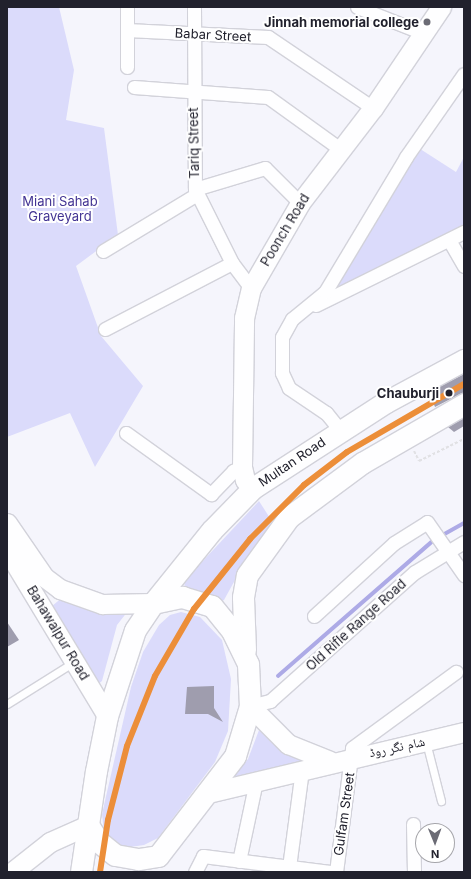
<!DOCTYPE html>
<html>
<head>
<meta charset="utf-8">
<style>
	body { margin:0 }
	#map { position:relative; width:471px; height:879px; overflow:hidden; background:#f5f5fc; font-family:Inter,"Noto Naskh Arabic",sans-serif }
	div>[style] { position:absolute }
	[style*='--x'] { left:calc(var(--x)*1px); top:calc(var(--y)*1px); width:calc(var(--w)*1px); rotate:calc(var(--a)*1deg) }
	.green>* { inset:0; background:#dbdbfb }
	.stream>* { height:3.5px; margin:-1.75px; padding:0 1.75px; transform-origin:1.75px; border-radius:1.75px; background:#adaae6 }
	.building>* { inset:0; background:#9f9dae }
	.path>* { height:2px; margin-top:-1px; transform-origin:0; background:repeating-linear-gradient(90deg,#e1e1e4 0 3px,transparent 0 5px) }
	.roads { filter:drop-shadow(1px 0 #d2d2da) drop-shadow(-1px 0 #d2d2da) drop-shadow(0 1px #d2d2da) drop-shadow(0 -1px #d2d2da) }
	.lane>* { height:7px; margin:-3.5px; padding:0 3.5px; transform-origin:3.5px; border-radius:3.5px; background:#fefeff }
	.street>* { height:13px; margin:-6.5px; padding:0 6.5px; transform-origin:6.5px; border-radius:6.5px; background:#fefeff }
	.secondary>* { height:19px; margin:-9.5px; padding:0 9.5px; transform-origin:9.5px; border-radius:9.5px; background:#fefeff }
	.primary>* { height:21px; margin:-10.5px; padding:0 10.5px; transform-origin:10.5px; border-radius:10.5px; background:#fefeff }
	.metro-1>* { height:6px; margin:-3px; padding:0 3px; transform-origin:3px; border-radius:3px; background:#ec8e39 }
	.dots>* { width:11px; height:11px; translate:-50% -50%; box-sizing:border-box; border:2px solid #fff; border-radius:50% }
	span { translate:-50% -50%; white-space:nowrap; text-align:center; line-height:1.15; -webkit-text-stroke:4px #fff; paint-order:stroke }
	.poi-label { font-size:13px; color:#21212d; font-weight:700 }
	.right { translate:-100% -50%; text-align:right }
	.street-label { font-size:13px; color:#21212d }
	.park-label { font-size:13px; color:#433493 }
	.stop-label { font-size:13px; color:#21212d; font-weight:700 }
	.frame { position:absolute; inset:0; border:8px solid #21212d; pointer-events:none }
	.north { position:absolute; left:415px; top:823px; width:40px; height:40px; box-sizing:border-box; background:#fff; border:1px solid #a6a6ab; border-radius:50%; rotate:179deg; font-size:11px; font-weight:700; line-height:16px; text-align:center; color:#21212d }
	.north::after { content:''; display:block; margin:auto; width:14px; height:18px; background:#6b6b75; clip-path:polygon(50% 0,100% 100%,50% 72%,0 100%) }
</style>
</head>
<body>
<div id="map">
	<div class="green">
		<i style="clip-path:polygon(7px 7px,59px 7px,74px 70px,66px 120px,104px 128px,118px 235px,76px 266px,101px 336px,143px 386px,95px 467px,70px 413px,7px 437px)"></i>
		<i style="clip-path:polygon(414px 145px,456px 172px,464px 157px,464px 232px,302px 312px,325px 292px)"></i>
		<i style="clip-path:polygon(259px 501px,275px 526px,240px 571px,224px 600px,220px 602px,185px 588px,184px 581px)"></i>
		<i style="clip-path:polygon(63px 597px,88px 610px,128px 611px,117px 625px,102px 681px,97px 685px,52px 606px)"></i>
		<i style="clip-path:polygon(181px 612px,200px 617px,222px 640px,231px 679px,228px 731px,215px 762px,158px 838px,144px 845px,123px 848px,104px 832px,102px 814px,131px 687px,143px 652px,159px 625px,170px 615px)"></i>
		<i style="clip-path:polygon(259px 730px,282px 750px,313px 763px,228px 783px,248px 759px)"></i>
	</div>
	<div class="stream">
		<i style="--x:441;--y:536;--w:26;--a:-29"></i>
		<i style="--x:278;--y:676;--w:208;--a:-41.1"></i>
	</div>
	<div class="building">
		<i style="clip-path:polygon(464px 374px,464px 392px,435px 407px,429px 392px)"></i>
		<i style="clip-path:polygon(464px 418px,464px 426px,454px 432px,448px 427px)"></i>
		<i style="clip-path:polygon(7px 622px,19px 640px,7px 647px)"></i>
		<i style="clip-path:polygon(214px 686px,214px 708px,223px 722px,208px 714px,185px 714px,187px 687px)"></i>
	</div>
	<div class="path">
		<i style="--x:414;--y:451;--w:11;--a:63"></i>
		<i style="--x:419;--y:461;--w:50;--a:-26.1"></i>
	</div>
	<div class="roads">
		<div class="lane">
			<i style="--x:7;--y:704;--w:79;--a:-32.1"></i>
			<i style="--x:426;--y:742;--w:61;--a:75.7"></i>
		</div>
		<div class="street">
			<i style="--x:194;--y:7;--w:182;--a:89.7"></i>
			<i style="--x:195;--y:189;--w:83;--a:63.4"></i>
			<i style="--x:232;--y:263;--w:31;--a:53"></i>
			<i style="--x:357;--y:7;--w:71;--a:21.5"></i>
			<i style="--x:127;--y:30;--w:141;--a:2.8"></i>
			<i style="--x:268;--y:37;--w:127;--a:34.1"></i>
			<i style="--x:127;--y:67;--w:60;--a:-90"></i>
			<i style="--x:134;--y:87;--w:134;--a:4.3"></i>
			<i style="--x:268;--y:97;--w:89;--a:35.8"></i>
			<i style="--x:195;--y:189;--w:73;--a:-16.7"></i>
			<i style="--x:265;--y:168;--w:49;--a:45"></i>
			<i style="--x:449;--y:240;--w:30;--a:60"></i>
			<i style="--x:103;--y:251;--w:110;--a:-31.2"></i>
			<i style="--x:316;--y:305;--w:165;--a:-26.3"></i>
			<i style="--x:105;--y:329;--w:143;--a:-27.5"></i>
			<i style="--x:340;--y:430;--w:22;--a:-129"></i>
			<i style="--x:326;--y:413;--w:45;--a:-146"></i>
			<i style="--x:289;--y:388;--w:17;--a:-115"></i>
			<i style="--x:282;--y:373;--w:36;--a:-90"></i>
			<i style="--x:282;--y:337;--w:21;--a:-61"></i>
			<i style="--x:292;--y:319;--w:43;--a:-39.3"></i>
			<i style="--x:325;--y:292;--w:157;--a:-59"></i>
			<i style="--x:406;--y:157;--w:101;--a:-55.1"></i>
			<i style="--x:126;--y:433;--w:105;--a:35.7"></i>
			<i style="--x:211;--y:494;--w:32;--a:-46"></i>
			<i style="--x:233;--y:471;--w:10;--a:-24"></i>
			<i style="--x:314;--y:616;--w:108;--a:-42.4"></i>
			<i style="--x:394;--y:543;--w:39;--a:-32"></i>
			<i style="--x:427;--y:522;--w:65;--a:55.1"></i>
			<i style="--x:250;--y:706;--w:21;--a:-14"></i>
			<i style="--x:270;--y:701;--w:194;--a:-41.7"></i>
			<i style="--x:415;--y:572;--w:57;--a:-31.5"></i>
			<i style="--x:413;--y:824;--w:48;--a:88.8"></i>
			<i style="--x:239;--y:861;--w:82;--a:-78"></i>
			<i style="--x:289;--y:867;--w:99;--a:-82.4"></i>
			<i style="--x:195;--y:872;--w:18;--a:-63"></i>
			<i style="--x:203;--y:856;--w:128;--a:7.2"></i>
			<i style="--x:336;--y:872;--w:125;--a:-82.6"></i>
			<i style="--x:352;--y:748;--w:129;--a:-36.2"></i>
		</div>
		<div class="secondary">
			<i style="--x:253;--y:488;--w:11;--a:-135"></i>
			<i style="--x:245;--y:480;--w:13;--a:-103"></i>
			<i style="--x:242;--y:467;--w:149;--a:-89.2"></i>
			<i style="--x:244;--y:318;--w:31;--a:-77"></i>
			<i style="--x:251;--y:288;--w:98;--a:-60"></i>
			<i style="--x:300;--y:203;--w:120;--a:-52.5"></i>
			<i style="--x:373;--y:108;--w:122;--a:-56"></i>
			<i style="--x:7;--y:523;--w:65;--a:55.6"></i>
			<i style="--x:44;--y:577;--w:20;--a:37"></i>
			<i style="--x:60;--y:589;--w:45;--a:19.7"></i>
			<i style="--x:102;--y:604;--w:51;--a:-1.1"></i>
			<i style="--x:7;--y:550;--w:194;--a:58.9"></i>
			<i style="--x:250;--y:706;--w:54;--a:45"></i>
			<i style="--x:288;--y:744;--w:45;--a:22"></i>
			<i style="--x:208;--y:793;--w:263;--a:-13.4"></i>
			<i style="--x:12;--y:872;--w:48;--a:-38.3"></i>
			<i style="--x:50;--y:842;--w:42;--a:-24.1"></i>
		</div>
		<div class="primary">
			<i style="--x:153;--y:603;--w:94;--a:-51.1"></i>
			<i style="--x:212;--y:530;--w:59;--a:-45.7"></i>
			<i style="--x:253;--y:488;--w:158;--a:-32.9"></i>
			<i style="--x:386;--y:402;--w:89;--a:-28.3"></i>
			<i style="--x:245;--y:650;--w:53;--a:-92.2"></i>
			<i style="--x:243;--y:597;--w:22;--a:-80"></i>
			<i style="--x:247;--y:575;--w:72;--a:-54.1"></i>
			<i style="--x:289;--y:517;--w:91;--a:-36.5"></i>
			<i style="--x:362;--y:463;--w:118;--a:-30"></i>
			<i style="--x:81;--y:872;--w:102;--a:-81.6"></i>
			<i style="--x:96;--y:771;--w:56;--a:-78.7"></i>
			<i style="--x:107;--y:716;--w:90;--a:-72"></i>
			<i style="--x:135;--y:630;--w:32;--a:-56"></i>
			<i style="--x:153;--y:603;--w:30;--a:-12"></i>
			<i style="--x:182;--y:597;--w:31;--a:17"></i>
			<i style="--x:212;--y:606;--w:32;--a:51"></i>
			<i style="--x:232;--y:631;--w:37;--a:64"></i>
			<i style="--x:248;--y:664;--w:42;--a:87.3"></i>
			<i style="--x:250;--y:706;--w:52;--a:106.7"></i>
			<i style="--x:235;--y:756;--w:126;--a:127.6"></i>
			<i style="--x:158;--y:856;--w:20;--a:171"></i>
			<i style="--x:138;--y:859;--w:23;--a:-170"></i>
			<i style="--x:115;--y:855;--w:21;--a:-141"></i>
			<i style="--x:99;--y:842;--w:20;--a:-123"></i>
		</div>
	</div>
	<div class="metro-1">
		<i style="--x:100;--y:872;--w:53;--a:-81.3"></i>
		<i style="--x:108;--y:820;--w:76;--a:-75.6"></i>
		<i style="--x:127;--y:746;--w:75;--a:-68.2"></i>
		<i style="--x:155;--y:676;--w:78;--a:-59.8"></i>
		<i style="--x:194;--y:609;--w:90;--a:-51.3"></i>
		<i style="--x:250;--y:539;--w:76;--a:-45"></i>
		<i style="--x:304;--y:485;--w:54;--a:-37.5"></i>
		<i style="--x:347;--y:452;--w:135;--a:-30.2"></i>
	</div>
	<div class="dots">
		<i style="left:427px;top:22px;background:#6b6b75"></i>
		<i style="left:449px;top:393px;background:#21212d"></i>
	</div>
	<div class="poi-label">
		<span class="right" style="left:419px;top:22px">Jinnah memorial college</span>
	</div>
	<div class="street-label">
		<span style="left:213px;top:35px;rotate:3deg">Babar Street</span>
		<span style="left:194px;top:143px;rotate:-91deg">Tariq Street</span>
		<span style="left:285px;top:230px;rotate:-59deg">Poonch Road</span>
		<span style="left:292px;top:462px;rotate:-34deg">Multan Road</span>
		<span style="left:356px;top:625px;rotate:-42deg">Old Rifle Range Road</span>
		<span style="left:58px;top:633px;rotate:59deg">Bahawalpur Road</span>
		<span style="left:397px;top:747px;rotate:-12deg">شام نگر روڈ</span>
		<span style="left:344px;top:814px;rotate:-82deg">Gulfam Street</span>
	</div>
	<div class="park-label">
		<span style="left:60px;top:209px">Miani Sahab<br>Graveyard</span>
	</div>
	<div class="stop-label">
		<span class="right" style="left:439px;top:393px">Chauburji</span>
	</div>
	<div class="frame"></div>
	<div class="north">N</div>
</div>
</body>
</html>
